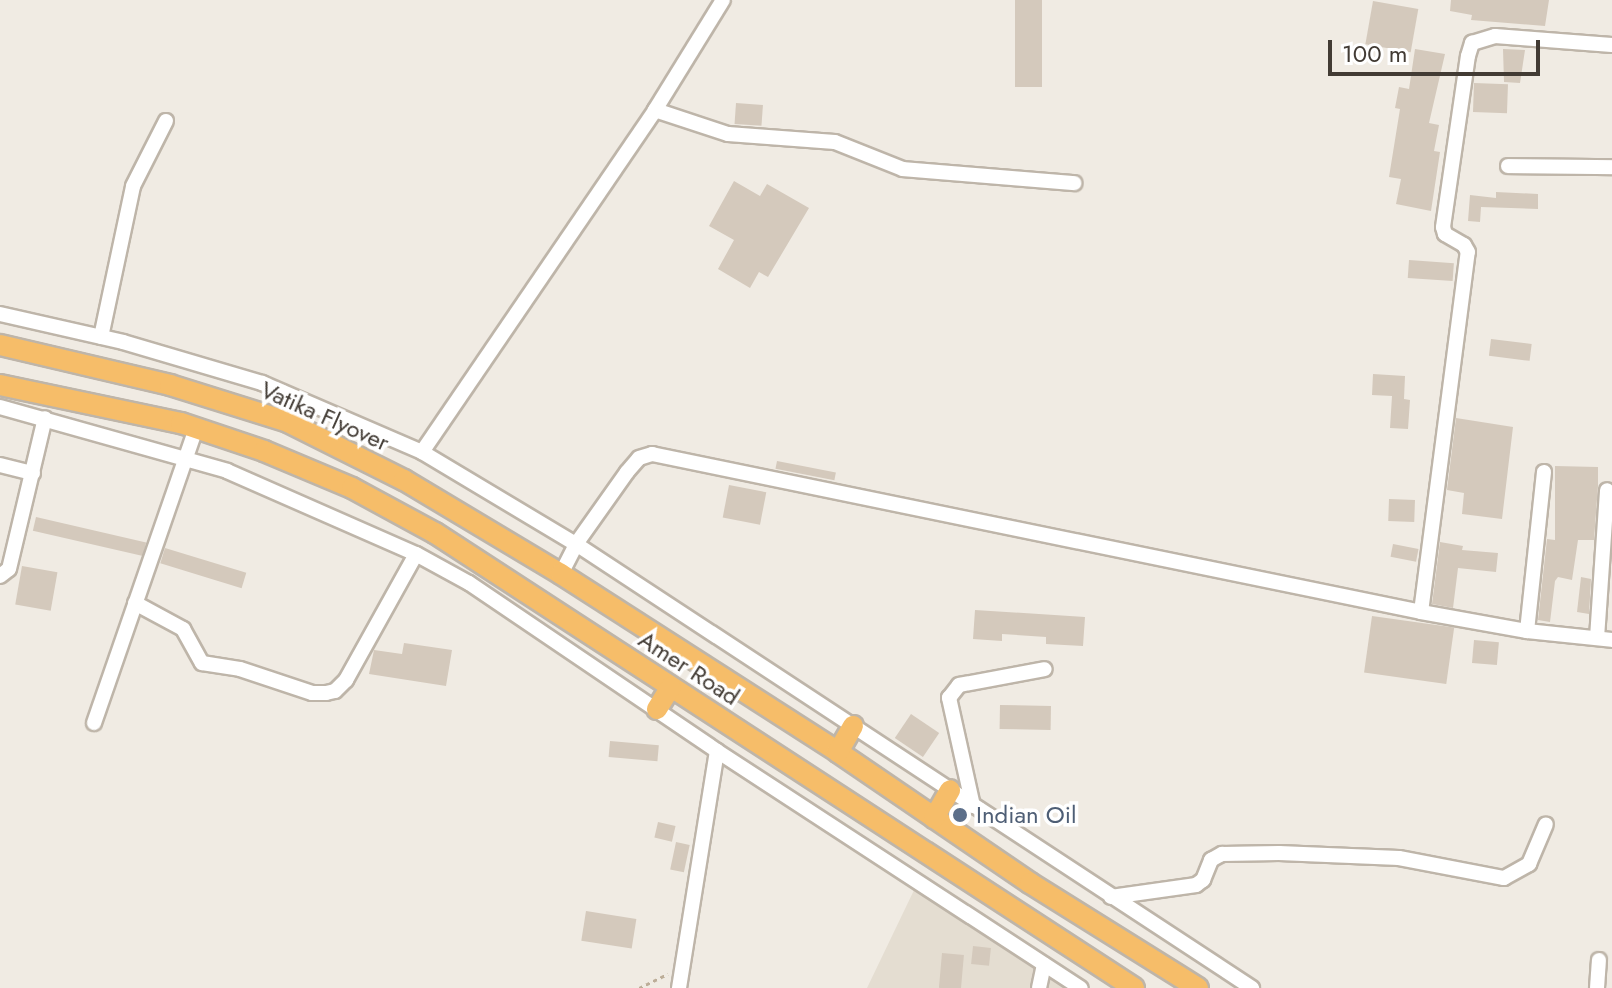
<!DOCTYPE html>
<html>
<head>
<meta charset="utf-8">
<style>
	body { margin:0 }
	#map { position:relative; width:1612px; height:988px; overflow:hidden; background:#f0ebe3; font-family:Jost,sans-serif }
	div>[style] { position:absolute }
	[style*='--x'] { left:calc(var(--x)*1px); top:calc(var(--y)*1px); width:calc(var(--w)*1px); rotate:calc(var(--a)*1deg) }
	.residential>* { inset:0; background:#e4ddd1 }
	.building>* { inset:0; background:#d4c9bc; transform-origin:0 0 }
	.path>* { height:3px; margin-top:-1.5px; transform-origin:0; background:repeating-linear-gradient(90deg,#bcad98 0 4px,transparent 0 8px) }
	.roads { filter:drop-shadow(2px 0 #beb5a9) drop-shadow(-2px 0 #beb5a9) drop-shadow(0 2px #beb5a9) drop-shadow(0 -2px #beb5a9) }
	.minor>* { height:14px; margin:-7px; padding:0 7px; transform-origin:7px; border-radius:7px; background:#fff }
	.highway>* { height:20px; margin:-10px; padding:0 10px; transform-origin:10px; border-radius:10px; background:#f6bd69 }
	.dots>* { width:22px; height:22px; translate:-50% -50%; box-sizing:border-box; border:4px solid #fff; border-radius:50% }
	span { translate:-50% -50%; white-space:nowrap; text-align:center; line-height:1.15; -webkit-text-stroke:7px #fff; paint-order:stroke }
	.street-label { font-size:24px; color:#423b34 }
	.service-label { font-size:24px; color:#4e5e75 }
	.left { translate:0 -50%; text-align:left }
	.scale { position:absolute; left:1328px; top:40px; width:212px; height:36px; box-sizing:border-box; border:4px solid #423b34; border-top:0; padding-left:10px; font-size:24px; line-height:28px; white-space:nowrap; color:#423b34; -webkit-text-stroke:6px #fff; paint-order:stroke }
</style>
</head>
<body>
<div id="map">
	<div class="residential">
		<i style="clip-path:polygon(916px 886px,1074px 988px,867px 988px)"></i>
	</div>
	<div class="building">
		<i style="left:1015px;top:0;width:27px;height:87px"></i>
		<i style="clip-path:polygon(1451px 0,1549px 0,1545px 26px,1471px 20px,1472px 15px,1450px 11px)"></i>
		<i style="left:1373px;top:1px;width:46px;height:44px;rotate:10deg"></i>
		<i style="clip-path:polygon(1415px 49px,1445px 54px,1429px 123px,1439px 125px,1434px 151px,1440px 152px,1431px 211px,1396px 204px,1401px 179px,1389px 177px,1400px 109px,1395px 108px,1399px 87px,1409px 89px)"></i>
		<i style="clip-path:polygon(1503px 49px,1525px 50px,1520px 83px,1504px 82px)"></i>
		<i style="left:1474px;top:83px;width:34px;height:29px;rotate:2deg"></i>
		<i style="left:736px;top:103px;width:27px;height:21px;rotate:4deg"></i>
		<i style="clip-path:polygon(734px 181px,760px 196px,767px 184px,809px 208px,768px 277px,759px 272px,750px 288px,718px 269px,734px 240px,709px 226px)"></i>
		<i style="clip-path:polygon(1496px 192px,1538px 194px,1538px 209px,1481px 207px,1480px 222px,1468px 221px,1470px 195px,1496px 198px)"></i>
		<i style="left:1409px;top:260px;width:45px;height:18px;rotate:4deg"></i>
		<i style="left:1491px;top:339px;width:41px;height:17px;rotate:7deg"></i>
		<i style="clip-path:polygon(1373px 374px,1405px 376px,1404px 399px,1410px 400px,1408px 429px,1390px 428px,1392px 396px,1372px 395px)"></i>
		<i style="clip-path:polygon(1456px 418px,1513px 427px,1502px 519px,1462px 514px,1464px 493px,1447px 490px)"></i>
		<i style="left:777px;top:461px;width:60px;height:8px;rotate:11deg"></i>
		<i style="clip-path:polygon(1555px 466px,1598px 467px,1598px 486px,1594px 540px,1578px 540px,1572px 580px,1558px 577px,1555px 581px,1550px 622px,1538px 620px,1547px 539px,1555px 540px)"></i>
		<i style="left:729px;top:485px;width:38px;height:33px;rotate:11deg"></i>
		<i style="left:1389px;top:499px;width:26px;height:22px;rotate:2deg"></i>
		<i style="left:36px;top:517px;width:113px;height:14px;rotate:13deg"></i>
		<i style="clip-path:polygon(1440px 542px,1463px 546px,1462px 550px,1498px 553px,1496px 572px,1458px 568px,1453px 608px,1432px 604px)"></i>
		<i style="left:1393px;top:544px;width:26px;height:13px;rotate:11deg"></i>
		<i style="left:165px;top:548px;width:85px;height:16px;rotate:17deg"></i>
		<i style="left:22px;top:566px;width:36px;height:39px;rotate:10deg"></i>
		<i style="clip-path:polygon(1581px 577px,1591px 579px,1589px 614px,1577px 612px)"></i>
		<i style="clip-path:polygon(975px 610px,1085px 617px,1083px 646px,1046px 644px,1046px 637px,1002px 634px,1002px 641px,973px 639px)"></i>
		<i style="left:1372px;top:616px;width:83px;height:57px;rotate:8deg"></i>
		<i style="left:1474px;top:640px;width:25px;height:23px;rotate:5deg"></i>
		<i style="clip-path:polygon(404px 643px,452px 650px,446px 686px,369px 674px,374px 650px,402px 654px)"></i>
		<i style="left:1000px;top:705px;width:51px;height:24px;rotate:1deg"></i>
		<i style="left:911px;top:714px;width:34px;height:29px;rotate:34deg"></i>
		<i style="left:610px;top:741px;width:49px;height:16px;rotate:5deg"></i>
		<i style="left:658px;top:822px;width:18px;height:16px;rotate:13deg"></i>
		<i style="left:676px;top:842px;width:14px;height:28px;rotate:12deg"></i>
		<i style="left:586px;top:911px;width:51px;height:30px;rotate:9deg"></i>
		<i style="left:973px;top:946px;width:18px;height:18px;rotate:6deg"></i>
		<i style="left:942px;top:953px;width:22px;height:35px;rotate:5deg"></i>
	</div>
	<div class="path">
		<i style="--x:639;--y:988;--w:32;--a:-26"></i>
	</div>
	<div class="roads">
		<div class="minor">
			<i style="--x:655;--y:110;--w:77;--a:18.2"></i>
			<i style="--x:728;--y:134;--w:107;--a:4.3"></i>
			<i style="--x:835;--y:142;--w:73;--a:21.7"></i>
			<i style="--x:903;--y:169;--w:172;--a:4.7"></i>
			<i style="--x:1508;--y:166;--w:104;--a:0.6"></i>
			<i style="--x:0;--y:314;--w:126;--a:12.8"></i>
			<i style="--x:123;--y:342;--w:145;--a:16.4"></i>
			<i style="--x:262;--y:383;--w:174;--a:23.3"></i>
			<i style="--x:422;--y:452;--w:179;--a:30.9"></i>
			<i style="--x:576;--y:544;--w:809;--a:33.3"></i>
			<i style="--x:101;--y:337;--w:154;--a:-78"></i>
			<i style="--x:133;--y:186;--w:73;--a:-63.1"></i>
			<i style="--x:0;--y:407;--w:236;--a:15.7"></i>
			<i style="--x:227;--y:471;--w:206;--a:23.7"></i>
			<i style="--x:416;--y:554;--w:60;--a:28.7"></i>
			<i style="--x:469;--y:583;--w:300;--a:34.1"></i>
			<i style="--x:717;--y:751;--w:434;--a:33.1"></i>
			<i style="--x:422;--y:452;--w:414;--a:-55.7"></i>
			<i style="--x:655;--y:110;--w:129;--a:-58.3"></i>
			<i style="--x:0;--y:465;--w:34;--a:14"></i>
			<i style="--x:561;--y:574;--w:34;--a:-63"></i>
			<i style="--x:576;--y:544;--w:88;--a:-54.7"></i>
			<i style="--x:627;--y:472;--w:18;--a:-49"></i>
			<i style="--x:639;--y:458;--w:14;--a:-17"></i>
			<i style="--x:652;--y:454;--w:785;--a:11.61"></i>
			<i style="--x:1421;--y:612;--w:108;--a:10.2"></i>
			<i style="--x:1527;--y:631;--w:85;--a:6"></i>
			<i style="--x:0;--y:576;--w:11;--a:-38"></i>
			<i style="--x:9;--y:569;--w:155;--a:-76.6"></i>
			<i style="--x:135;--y:603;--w:55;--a:28.4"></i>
			<i style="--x:183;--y:629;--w:39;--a:61"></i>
			<i style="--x:202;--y:663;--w:38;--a:9"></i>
			<i style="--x:240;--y:669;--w:76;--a:18.4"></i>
			<i style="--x:312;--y:693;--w:14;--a:0"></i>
			<i style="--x:326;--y:693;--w:9;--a:-13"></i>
			<i style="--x:335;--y:691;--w:16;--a:-45"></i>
			<i style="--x:346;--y:680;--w:144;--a:-60.9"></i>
			<i style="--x:1421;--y:612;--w:363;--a:-82.6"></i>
			<i style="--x:1468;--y:252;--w:8;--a:-120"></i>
			<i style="--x:1464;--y:245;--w:22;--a:-150"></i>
			<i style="--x:1445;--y:234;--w:7;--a:-106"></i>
			<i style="--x:1443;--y:227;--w:173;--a:-81.7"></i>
			<i style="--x:1468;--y:56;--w:14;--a:-73"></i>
			<i style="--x:1472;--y:43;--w:24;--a:-17"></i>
			<i style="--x:1495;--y:36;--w:117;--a:4.4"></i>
			<i style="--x:1527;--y:631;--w:160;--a:-83.9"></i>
			<i style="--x:1597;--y:638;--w:148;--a:-86.1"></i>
			<i style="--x:94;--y:723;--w:312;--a:-70.9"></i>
			<i style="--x:973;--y:806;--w:111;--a:-102.5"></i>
			<i style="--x:949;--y:698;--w:16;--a:-52"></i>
			<i style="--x:959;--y:685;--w:87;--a:-10.5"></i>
			<i style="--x:1111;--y:897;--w:86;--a:-8"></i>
			<i style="--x:1196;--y:885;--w:9;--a:-36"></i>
			<i style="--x:1203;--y:880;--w:22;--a:-68"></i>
			<i style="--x:1211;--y:860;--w:13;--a:-29"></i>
			<i style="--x:1222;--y:854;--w:57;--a:-1"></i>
			<i style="--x:1279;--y:853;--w:120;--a:2.4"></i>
			<i style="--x:1399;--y:858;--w:107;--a:10.8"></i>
			<i style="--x:1504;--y:878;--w:29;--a:-29"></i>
			<i style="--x:1529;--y:864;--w:43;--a:-67"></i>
			<i style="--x:679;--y:988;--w:240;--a:-80.9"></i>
			<i style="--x:1039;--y:988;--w:24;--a:-78"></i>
			<i style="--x:1597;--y:988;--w:28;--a:-86"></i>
		</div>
		<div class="highway">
			<i style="--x:0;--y:345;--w:175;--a:13.2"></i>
			<i style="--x:170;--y:385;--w:124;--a:17.4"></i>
			<i style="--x:288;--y:422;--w:130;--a:26.6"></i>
			<i style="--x:404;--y:480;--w:183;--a:30.9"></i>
			<i style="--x:561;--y:574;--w:329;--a:32.7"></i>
			<i style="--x:838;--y:752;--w:232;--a:34.3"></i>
			<i style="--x:1030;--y:883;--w:198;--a:32"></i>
			<i style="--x:0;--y:385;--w:185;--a:11.9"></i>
			<i style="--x:181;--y:423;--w:88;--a:18.6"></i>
			<i style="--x:264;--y:451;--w:95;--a:22.8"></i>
			<i style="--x:352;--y:488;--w:94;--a:28.5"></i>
			<i style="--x:435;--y:533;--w:834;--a:33.06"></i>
			<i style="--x:657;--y:709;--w:26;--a:-58"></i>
			<i style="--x:838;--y:752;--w:30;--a:-60"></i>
			<i style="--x:934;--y:818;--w:32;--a:-60"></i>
		</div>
	</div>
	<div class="dots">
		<i style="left:960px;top:815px;background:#5c6f8a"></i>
	</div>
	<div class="street-label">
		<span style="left:325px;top:416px;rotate:24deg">Vatika Flyover</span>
		<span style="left:689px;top:668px;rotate:33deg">Amer Road</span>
	</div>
	<div class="service-label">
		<span class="left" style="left:976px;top:815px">Indian Oil</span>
	</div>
	<div class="scale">100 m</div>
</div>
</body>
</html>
